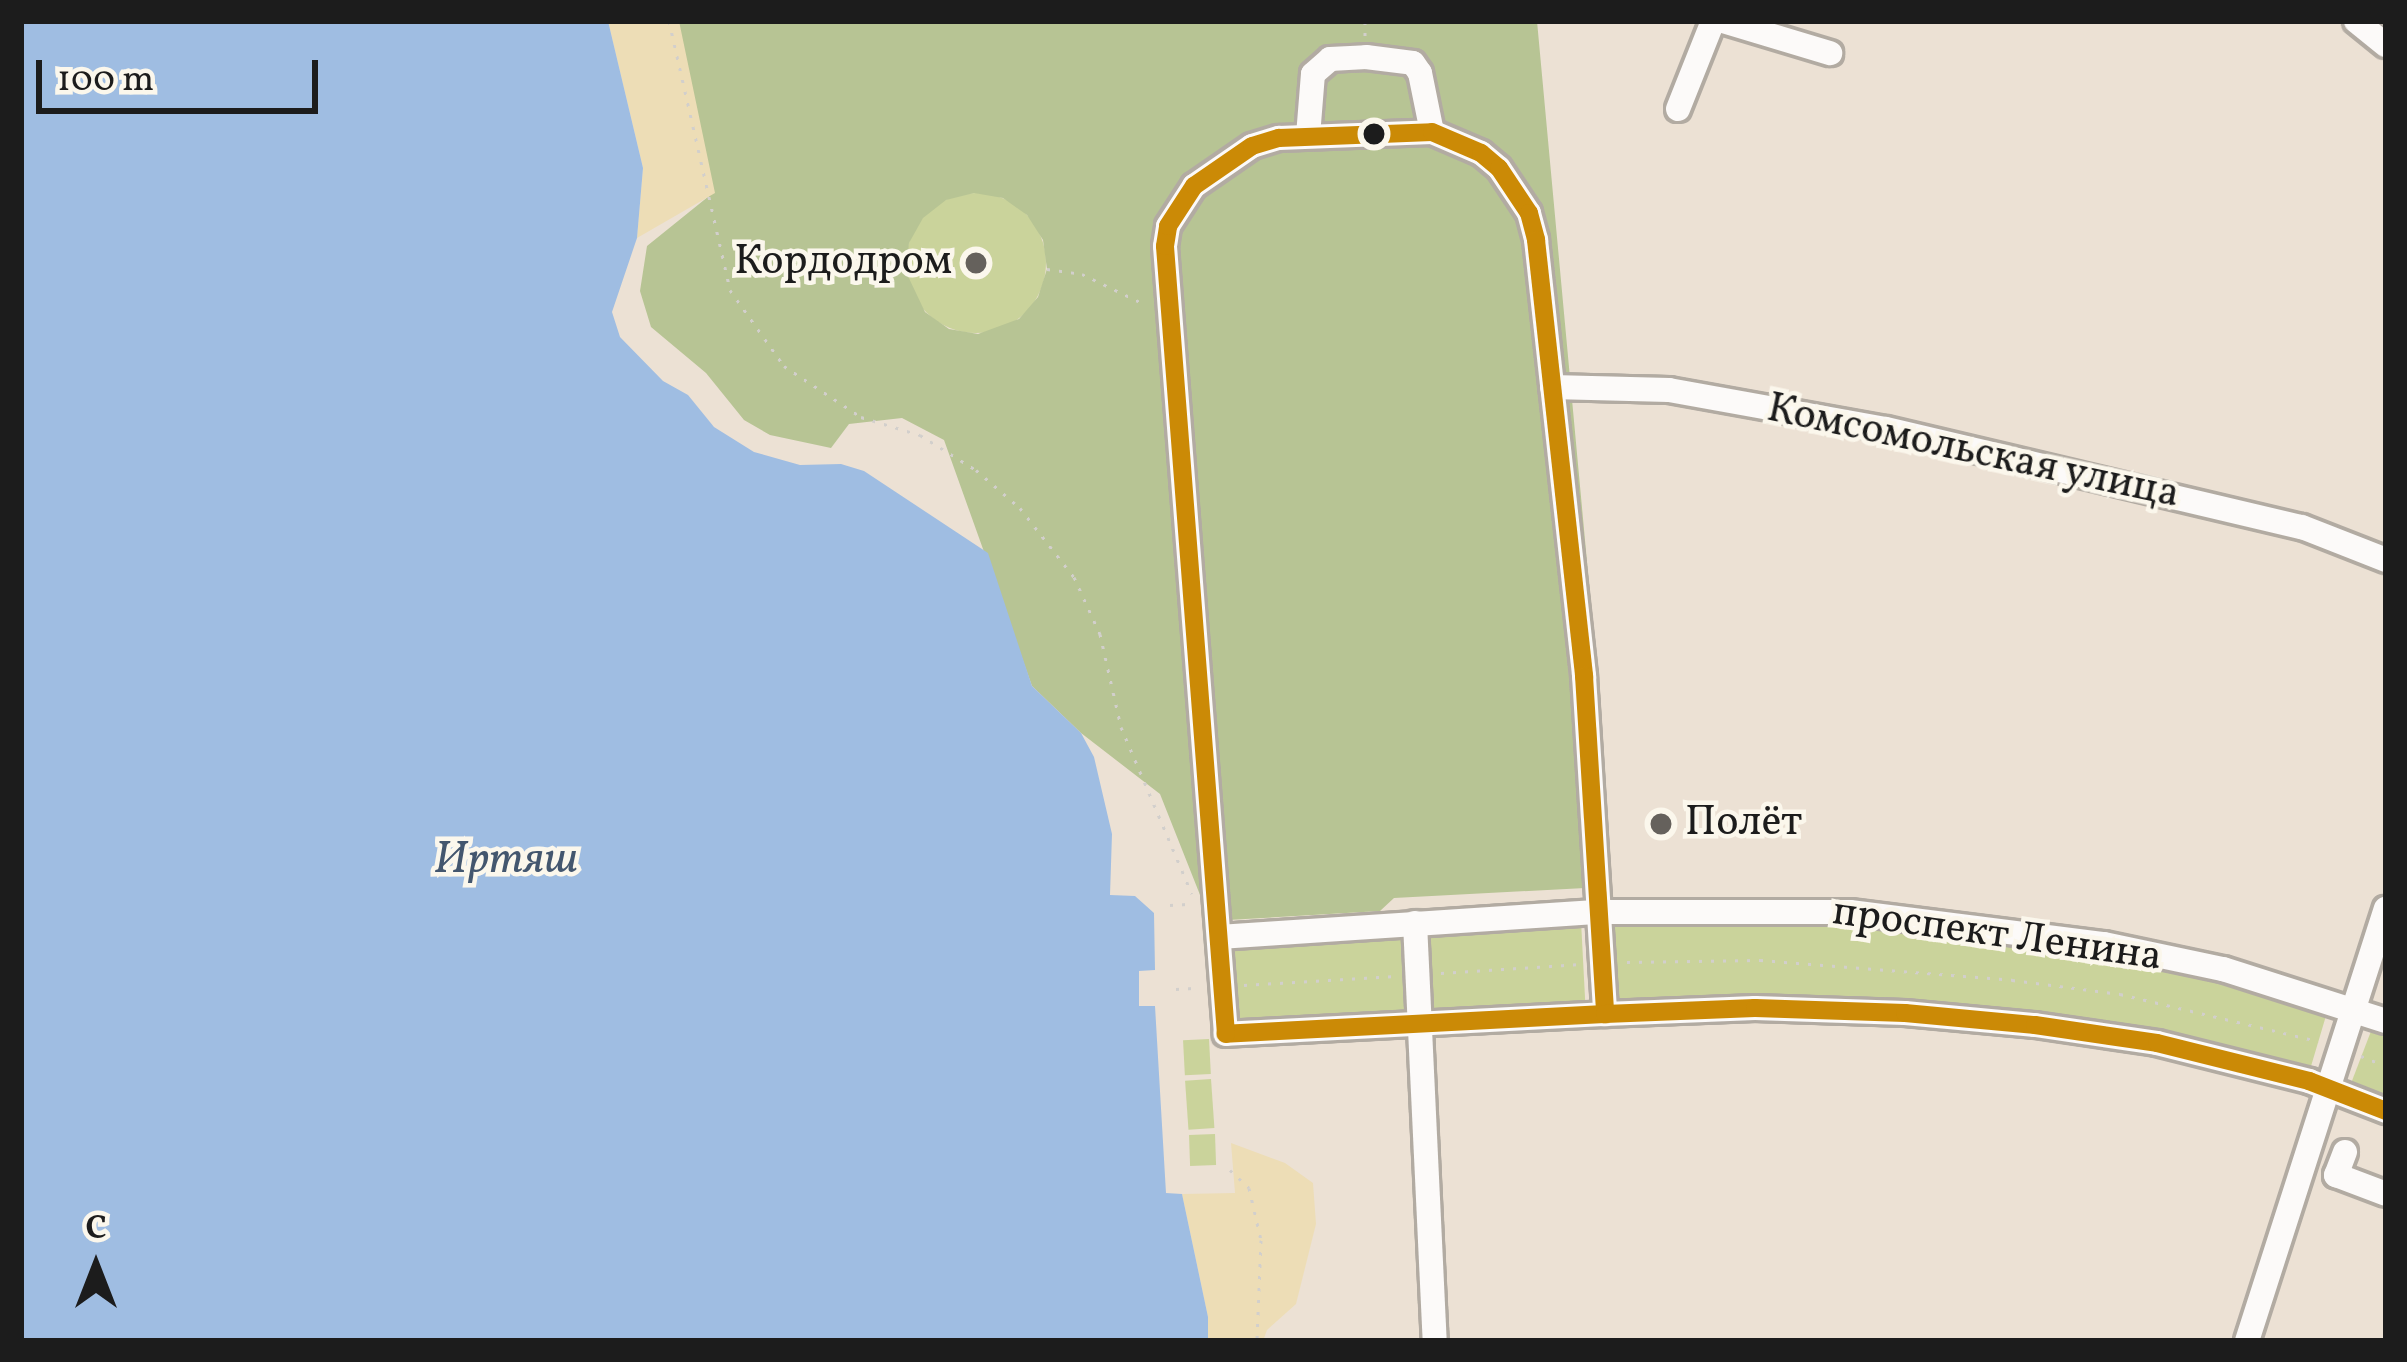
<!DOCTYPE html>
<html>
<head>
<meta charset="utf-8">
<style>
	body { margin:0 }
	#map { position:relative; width:2407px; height:1362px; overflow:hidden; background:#ece1d4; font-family:Vollkorn,serif }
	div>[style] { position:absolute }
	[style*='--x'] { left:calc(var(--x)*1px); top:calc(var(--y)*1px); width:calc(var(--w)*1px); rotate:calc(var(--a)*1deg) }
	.green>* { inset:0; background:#cad39b; transform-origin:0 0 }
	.round { border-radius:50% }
	.forest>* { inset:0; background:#b7c494 }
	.sand>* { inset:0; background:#edddb6 }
	.water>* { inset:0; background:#9fbde2 }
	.path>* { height:3px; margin-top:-1.5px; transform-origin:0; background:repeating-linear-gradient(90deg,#d2cfcc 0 3px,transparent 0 12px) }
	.roads { filter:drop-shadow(3px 0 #b2aba2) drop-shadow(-3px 0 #b2aba2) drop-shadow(0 3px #b2aba2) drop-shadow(0 -3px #b2aba2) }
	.minor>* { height:24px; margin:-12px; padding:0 12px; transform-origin:12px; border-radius:12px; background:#fcfaf9 }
	.bus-1>* { height:18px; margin:-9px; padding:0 9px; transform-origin:9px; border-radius:9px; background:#cb8a06 }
	.dots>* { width:33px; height:33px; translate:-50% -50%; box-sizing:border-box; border:6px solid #fbf7ec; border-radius:50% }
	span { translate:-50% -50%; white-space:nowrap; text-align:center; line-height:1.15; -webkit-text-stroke:9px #fbf7ec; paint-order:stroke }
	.poi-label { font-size:42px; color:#1c1c1c }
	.right { translate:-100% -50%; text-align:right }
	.left { translate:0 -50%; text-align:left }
	.street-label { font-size:42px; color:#1c1c1c }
	.water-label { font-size:45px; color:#43566e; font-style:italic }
	.frame { position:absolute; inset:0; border:24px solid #1c1c1c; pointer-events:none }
	.north { position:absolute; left:36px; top:1206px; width:120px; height:120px; -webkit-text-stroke:9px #fbf7ec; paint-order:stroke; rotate:0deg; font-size:33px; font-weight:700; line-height:48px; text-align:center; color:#1c1c1c }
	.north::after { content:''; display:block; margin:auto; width:42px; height:54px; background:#1c1c1c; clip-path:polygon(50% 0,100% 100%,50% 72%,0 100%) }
	.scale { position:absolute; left:36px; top:60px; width:282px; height:54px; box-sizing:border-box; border:6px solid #1c1c1c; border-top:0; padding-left:15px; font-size:36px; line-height:42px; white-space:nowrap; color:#1c1c1c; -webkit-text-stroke:9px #fbf7ec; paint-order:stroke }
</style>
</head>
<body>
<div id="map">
	<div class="green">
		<i class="round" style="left:906px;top:193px;width:140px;height:140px"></i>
		<i style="clip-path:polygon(1849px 919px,2099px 950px,2328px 1009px,2309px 1073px,2158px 1037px,1613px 1004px,1608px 920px)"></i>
		<i style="left:1581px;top:921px;width:85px;height:160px;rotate:87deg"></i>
		<i style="left:1409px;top:931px;width:85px;height:185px;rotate:88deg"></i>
		<i style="clip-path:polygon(2373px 1026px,2386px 1031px,2386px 1101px,2350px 1086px)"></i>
		<i style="left:1209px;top:1039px;width:35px;height:26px;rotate:87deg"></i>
		<i style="left:1211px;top:1079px;width:49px;height:26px;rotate:86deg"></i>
		<i style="left:1215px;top:1134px;width:31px;height:26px;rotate:88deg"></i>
	</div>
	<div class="forest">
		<i style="clip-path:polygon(evenodd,678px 21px,1537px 21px,1591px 605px,1564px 610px,1585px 888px,1394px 898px,1380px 911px,1228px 920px,1204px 905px,1160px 794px,1081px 733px,1032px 686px,944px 440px,902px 418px,849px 424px,831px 448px,770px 435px,744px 420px,706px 373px,651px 327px,640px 291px,647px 246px,714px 192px,678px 21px,974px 193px,1003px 198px,1027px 215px,1043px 240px,1047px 269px,1038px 297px,1019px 319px,978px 334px,949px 329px,925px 312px,906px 272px,909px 243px,923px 218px,946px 200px,974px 193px)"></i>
	</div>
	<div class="sand">
		<i style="clip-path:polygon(608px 21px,679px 21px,715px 193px,637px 238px,643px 168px)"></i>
		<i style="clip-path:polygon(1231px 1143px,1285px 1163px,1313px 1183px,1316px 1224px,1296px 1304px,1267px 1330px,1263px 1341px,1208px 1341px,1208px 1317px,1182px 1194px,1235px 1193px)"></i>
	</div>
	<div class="water">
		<i style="clip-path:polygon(21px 21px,608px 21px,643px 168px,637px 238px,612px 312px,620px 337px,663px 381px,688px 395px,714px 427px,754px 452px,800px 465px,841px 464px,864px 471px,988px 553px,1032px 686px,1081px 733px,1094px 757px,1112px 834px,1110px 895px,1135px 896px,1154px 913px,1155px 970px,1139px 971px,1139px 1006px,1155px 1006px,1166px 1193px,1182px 1194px,1208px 1317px,1208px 1341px,21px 1341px)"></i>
	</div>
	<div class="path">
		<i style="--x:669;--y:21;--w:276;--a:77.2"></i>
		<i style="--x:730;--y:290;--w:93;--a:54.6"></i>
		<i style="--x:784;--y:366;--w:92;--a:33.5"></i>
		<i style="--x:861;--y:417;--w:62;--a:17"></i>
		<i style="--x:920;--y:435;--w:66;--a:32"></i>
		<i style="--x:976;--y:470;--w:58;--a:40.8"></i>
		<i style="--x:1020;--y:508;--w:88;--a:52"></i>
		<i style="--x:1074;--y:577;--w:63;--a:65.5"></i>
		<i style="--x:1100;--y:634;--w:95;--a:77.3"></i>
		<i style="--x:1121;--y:727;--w:181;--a:67"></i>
		<i style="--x:1365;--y:21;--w:16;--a:90"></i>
		<i style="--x:1047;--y:269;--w:35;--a:8"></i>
		<i style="--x:1082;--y:274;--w:71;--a:25.8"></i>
		<i style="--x:1170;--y:905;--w:22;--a:-3"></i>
		<i style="--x:1627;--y:962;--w:133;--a:-0.9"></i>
		<i style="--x:1760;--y:960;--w:253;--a:4.5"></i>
		<i style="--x:2012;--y:980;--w:109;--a:7.4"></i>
		<i style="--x:2120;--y:994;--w:204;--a:13.4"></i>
		<i style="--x:1441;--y:973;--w:140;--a:-3.7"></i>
		<i style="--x:1244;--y:985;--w:152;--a:-3.4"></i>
		<i style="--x:1176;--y:989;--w:22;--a:-3"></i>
		<i style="--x:2361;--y:1056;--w:27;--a:22"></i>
		<i style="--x:1230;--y:1170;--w:26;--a:43"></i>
		<i style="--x:1249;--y:1188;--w:53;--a:77"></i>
		<i style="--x:1261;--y:1240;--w:101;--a:92.3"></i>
	</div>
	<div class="roads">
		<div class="minor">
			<i style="--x:1723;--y:21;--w:112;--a:16.7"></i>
			<i style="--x:2356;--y:21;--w:38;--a:39"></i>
			<i style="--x:1678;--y:109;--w:95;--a:-68.3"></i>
			<i style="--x:1308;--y:136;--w:62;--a:-85.4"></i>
			<i style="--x:1313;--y:74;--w:23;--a:-41"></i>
			<i style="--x:1330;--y:59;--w:36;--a:-3"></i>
			<i style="--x:1366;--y:57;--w:47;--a:7.3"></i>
			<i style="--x:1413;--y:63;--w:12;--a:55"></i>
			<i style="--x:1420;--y:73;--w:60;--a:78.5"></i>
			<i style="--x:1552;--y:387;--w:117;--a:1.5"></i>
			<i style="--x:1669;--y:390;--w:220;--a:10.2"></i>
			<i style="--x:1886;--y:429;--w:427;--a:13.3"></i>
			<i style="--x:2302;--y:527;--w:90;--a:21.4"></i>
			<i style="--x:1415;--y:923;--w:418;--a:87.3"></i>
			<i style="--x:1219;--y:937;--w:381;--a:-3.8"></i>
			<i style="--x:1599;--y:912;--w:251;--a:0"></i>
			<i style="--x:1850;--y:912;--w:256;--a:7.2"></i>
			<i style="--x:2104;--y:944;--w:122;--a:11.9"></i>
			<i style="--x:2223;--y:969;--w:171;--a:17.7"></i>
			<i style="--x:1605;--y:1014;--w:380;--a:177"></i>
			<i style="--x:1226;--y:1034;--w:790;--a:-94.43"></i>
			<i style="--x:1165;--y:246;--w:20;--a:-81"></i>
			<i style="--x:1168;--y:226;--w:48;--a:-57"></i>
			<i style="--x:1194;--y:186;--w:70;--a:-34.6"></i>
			<i style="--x:1252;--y:146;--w:28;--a:-17"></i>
			<i style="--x:1279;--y:138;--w:153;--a:-2.2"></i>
			<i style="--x:1432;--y:132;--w:53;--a:23.2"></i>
			<i style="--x:1481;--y:153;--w:23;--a:40"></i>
			<i style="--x:1499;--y:168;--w:54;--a:56.3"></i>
			<i style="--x:1529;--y:213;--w:28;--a:75"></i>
			<i style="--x:1536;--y:240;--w:439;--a:83.7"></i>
			<i style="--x:1584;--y:676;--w:339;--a:86.4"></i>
			<i style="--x:1605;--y:1014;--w:150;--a:-2.3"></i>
			<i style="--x:1755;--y:1008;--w:150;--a:1.9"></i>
			<i style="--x:1905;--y:1013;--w:131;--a:5.3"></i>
			<i style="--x:2035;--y:1025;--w:123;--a:8.4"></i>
			<i style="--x:2157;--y:1043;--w:157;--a:14"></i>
			<i style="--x:2309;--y:1081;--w:83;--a:21.3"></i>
			<i style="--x:2345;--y:1152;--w:25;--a:111"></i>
			<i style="--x:2336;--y:1175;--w:53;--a:20.8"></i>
			<i style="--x:2247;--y:1341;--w:454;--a:-72.2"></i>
		</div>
	</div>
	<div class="bus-1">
		<i style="--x:1605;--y:1014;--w:380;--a:177"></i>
		<i style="--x:1226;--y:1034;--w:790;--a:-94.43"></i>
		<i style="--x:1165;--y:246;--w:20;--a:-81"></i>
		<i style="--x:1168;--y:226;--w:48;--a:-57"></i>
		<i style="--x:1194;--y:186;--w:70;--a:-34.6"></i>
		<i style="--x:1252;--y:146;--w:28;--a:-17"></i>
		<i style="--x:1279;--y:138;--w:153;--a:-2.2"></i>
		<i style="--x:1432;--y:132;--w:53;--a:23.2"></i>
		<i style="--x:1481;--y:153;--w:23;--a:40"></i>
		<i style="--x:1499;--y:168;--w:54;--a:56.3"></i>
		<i style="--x:1529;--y:213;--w:28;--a:75"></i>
		<i style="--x:1536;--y:240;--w:439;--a:83.7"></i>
		<i style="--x:1584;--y:676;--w:339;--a:86.4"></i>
		<i style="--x:1605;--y:1014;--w:150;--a:-2.3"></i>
		<i style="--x:1755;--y:1008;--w:150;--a:1.9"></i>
		<i style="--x:1905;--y:1013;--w:131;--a:5.3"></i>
		<i style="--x:2035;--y:1025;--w:123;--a:8.4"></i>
		<i style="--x:2157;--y:1043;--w:157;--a:14"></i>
		<i style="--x:2309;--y:1081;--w:83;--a:21.3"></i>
	</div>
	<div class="dots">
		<i style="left:1374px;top:134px;background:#1c1c1c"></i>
		<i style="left:976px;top:263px;background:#65615c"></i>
		<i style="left:1661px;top:824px;background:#65615c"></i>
	</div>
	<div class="poi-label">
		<span class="right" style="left:952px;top:263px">Кордодром</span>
		<span class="left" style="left:1685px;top:824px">Полёт</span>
	</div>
	<div class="street-label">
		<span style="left:1973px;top:453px;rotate:12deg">Комсомольская улица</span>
		<span style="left:1997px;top:936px;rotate:8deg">проспект Ленина</span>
	</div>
	<div class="water-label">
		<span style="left:506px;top:861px">Иртяш</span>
	</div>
	<div class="frame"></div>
	<div class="north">С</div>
	<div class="scale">100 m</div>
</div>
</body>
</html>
